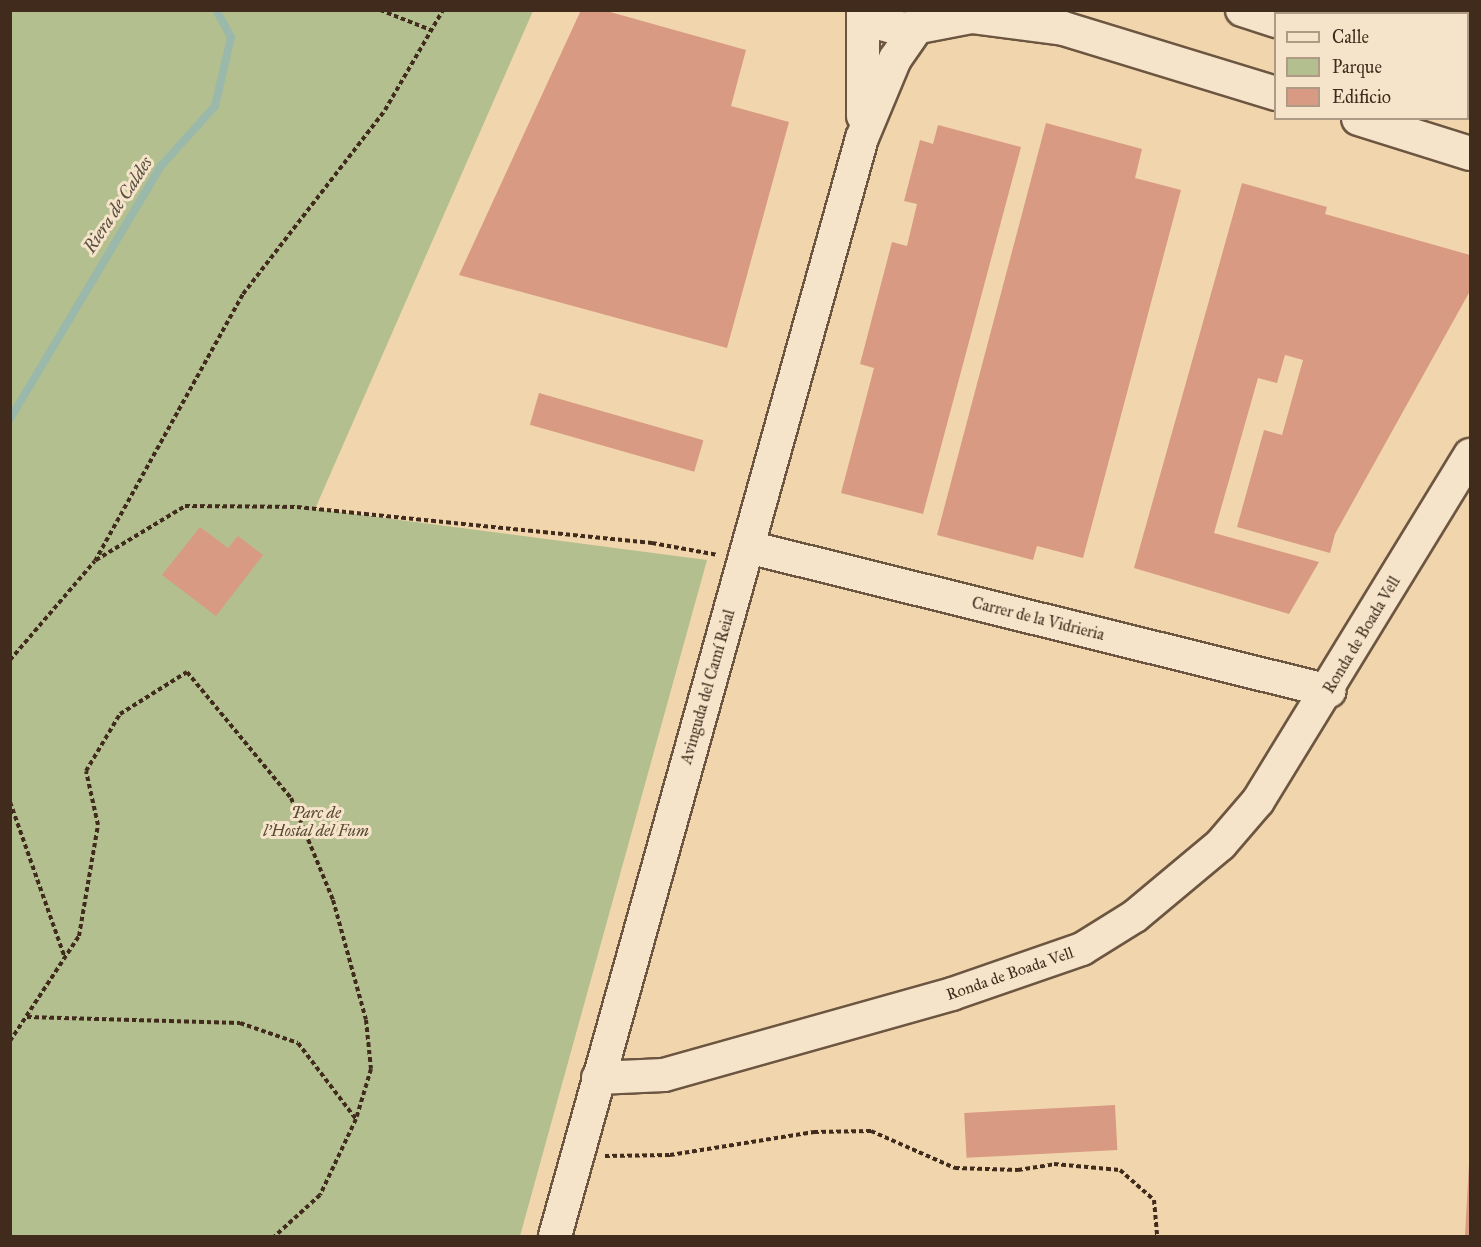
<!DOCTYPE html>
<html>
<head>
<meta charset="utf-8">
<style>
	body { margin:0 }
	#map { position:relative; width:1481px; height:1247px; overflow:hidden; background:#f1d6ad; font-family:"IM FELL Great Primer",serif }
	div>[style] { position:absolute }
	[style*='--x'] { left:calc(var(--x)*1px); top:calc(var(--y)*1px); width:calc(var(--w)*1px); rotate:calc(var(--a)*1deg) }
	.green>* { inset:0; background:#b3bf8f }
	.stream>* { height:8px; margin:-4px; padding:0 4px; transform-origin:4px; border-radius:4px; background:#9bb9aa }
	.building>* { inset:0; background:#d89a82; transform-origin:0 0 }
	.path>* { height:4px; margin-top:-2px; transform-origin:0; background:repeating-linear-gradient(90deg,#412b1d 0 4.5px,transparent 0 7.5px) }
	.roads { filter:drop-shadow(2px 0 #6d5641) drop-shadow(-2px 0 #6d5641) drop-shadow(0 2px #6d5641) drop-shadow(0 -2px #6d5641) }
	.minor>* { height:32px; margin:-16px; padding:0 16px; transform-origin:16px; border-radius:16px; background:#f6e4ca }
	.secondary>* { height:33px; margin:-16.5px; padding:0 16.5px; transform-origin:16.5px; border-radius:16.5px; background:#f6e4ca }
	span { translate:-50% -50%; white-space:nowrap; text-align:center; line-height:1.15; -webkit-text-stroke:6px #f6e4ca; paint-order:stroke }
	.street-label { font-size:16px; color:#412b1d }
	.park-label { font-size:16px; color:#584934; font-style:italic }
	.water-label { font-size:18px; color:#584e40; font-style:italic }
	.frame { position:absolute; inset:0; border:12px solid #412b1d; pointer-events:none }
	.legend { position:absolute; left:1274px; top:12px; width:195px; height:108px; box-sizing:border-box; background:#f6e4ca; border:2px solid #ae9a85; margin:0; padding:8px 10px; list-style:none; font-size:18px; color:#412b1d }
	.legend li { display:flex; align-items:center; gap:12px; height:30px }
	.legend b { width:30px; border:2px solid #ae9a85 }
</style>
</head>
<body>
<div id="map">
	<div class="green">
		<i style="clip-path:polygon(10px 11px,533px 11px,315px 509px,707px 560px,520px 1236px,11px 1236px)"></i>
	</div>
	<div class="stream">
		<i style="--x:10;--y:419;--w:295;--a:-59.2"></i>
		<i style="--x:161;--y:166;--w:81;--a:-48"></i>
		<i style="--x:215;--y:106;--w:71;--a:-76.9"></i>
		<i style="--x:231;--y:37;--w:31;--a:-119"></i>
	</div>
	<div class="building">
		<i style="clip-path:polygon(581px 10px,603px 10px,746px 50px,731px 106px,789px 122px,727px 348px,459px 275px)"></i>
		<i style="clip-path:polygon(1046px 123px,1142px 149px,1135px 178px,1181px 190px,1083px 558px,1037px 546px,1033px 560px,937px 535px)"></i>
		<i style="clip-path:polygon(938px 125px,1021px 147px,923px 514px,841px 493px,874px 368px,860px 364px,892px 242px,907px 246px,917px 204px,904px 201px,920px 140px,933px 144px)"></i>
		<i style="clip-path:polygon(1242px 183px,1327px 207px,1325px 214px,1470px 255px,1470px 291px,1335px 534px,1330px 553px,1237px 527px,1264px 430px,1282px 435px,1303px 360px,1285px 355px,1277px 383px,1258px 378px,1214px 533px,1319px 562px,1289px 614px,1134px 568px)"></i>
		<i style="left:539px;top:393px;width:171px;height:33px;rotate:16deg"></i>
		<i style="clip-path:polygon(200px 527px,228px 548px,238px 536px,263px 555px,216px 616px,162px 575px)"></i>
		<i style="left:1115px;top:1105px;width:45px;height:151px;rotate:87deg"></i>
		<i style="clip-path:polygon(1469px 1164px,1470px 1236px,1465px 1236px)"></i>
	</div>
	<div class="path">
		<i style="--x:380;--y:10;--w:55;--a:21.4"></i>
		<i style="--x:96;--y:560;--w:104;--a:-31.2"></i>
		<i style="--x:185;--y:506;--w:112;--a:0.5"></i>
		<i style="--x:297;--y:507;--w:357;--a:5.8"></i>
		<i style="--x:652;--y:543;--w:67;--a:10.3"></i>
		<i style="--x:10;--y:660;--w:130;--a:-49.4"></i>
		<i style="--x:95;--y:561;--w:305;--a:-61"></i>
		<i style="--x:243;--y:294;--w:232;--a:-52.3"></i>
		<i style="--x:385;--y:110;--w:116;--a:-59.9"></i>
		<i style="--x:10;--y:802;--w:165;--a:70.6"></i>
		<i style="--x:27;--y:1017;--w:213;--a:1.6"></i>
		<i style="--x:240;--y:1023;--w:61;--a:19"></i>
		<i style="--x:298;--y:1043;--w:96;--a:52.7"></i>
		<i style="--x:10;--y:1041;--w:126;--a:-56.7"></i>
		<i style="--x:79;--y:936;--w:113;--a:-80.3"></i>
		<i style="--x:98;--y:825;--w:55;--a:-102.5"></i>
		<i style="--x:86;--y:771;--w:66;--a:-59.2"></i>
		<i style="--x:120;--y:714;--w:79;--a:-32.1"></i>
		<i style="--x:187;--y:672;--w:163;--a:50.5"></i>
		<i style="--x:291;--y:798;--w:110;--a:67.6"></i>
		<i style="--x:333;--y:900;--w:124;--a:74.6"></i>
		<i style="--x:366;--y:1020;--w:49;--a:84.2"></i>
		<i style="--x:371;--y:1069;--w:52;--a:106.7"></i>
		<i style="--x:356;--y:1119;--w:84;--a:115.3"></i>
		<i style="--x:320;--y:1195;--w:61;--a:137.7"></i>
		<i style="--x:605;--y:1156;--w:65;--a:-0.9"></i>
		<i style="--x:670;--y:1155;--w:146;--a:-9.1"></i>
		<i style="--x:814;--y:1132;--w:57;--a:-1"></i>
		<i style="--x:871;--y:1131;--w:92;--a:23.8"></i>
		<i style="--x:955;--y:1168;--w:63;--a:1.8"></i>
		<i style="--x:1018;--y:1170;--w:36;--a:-9"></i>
		<i style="--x:1054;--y:1164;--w:66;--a:5.2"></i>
		<i style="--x:1120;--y:1170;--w:45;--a:41.4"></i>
		<i style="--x:1154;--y:1200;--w:36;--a:85"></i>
	</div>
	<div class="roads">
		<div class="minor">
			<i style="--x:1242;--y:10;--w:36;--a:18"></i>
			<i style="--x:1468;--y:80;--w:2;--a:27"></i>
			<i style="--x:863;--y:116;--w:106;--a:-90"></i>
			<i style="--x:748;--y:547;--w:599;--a:13.92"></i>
			<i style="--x:598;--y:1078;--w:66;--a:-2.6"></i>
			<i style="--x:664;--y:1075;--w:299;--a:-15.7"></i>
			<i style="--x:952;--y:994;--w:138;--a:-19.1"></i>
			<i style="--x:1082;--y:949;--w:62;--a:-31.9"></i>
			<i style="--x:1135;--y:916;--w:112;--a:-39.9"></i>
			<i style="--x:1221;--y:844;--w:57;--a:-49.3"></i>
			<i style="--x:1258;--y:801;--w:406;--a:-58.5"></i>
			<i style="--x:555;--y:1236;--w:1140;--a:-74.38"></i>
			<i style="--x:862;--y:138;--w:86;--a:-67.3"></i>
			<i style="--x:895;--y:59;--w:37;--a:-55"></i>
		</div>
		<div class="secondary">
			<i style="--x:866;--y:10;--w:20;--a:41"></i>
			<i style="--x:881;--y:23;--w:23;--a:15"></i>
			<i style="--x:903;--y:29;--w:69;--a:-10.8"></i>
			<i style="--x:971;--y:16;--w:93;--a:7.4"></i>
			<i style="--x:1063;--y:28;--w:223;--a:17"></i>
			<i style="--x:1358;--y:118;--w:117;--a:17.4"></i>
		</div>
	</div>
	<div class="street-label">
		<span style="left:1038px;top:619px;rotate:14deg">Carrer de la Vidrieria</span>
		<span style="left:1362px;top:635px;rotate:-59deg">Ronda de Boada Vell</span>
		<span style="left:708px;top:687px;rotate:-74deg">Avinguda del Camí Reial</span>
		<span style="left:1010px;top:974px;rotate:-19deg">Ronda de Boada Vell</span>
	</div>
	<div class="park-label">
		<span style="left:316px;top:822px">Parc de<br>l'Hostal del Fum</span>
	</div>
	<div class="water-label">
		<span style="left:118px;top:205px;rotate:-57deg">Riera de Caldes</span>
	</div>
	<div class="frame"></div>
	<ul class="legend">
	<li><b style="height:8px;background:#f6e4ca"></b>Calle</li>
	<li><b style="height:16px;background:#b3bf8f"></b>Parque</li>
	<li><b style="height:16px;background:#d89a82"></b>Edificio</li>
	</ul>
</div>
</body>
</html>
